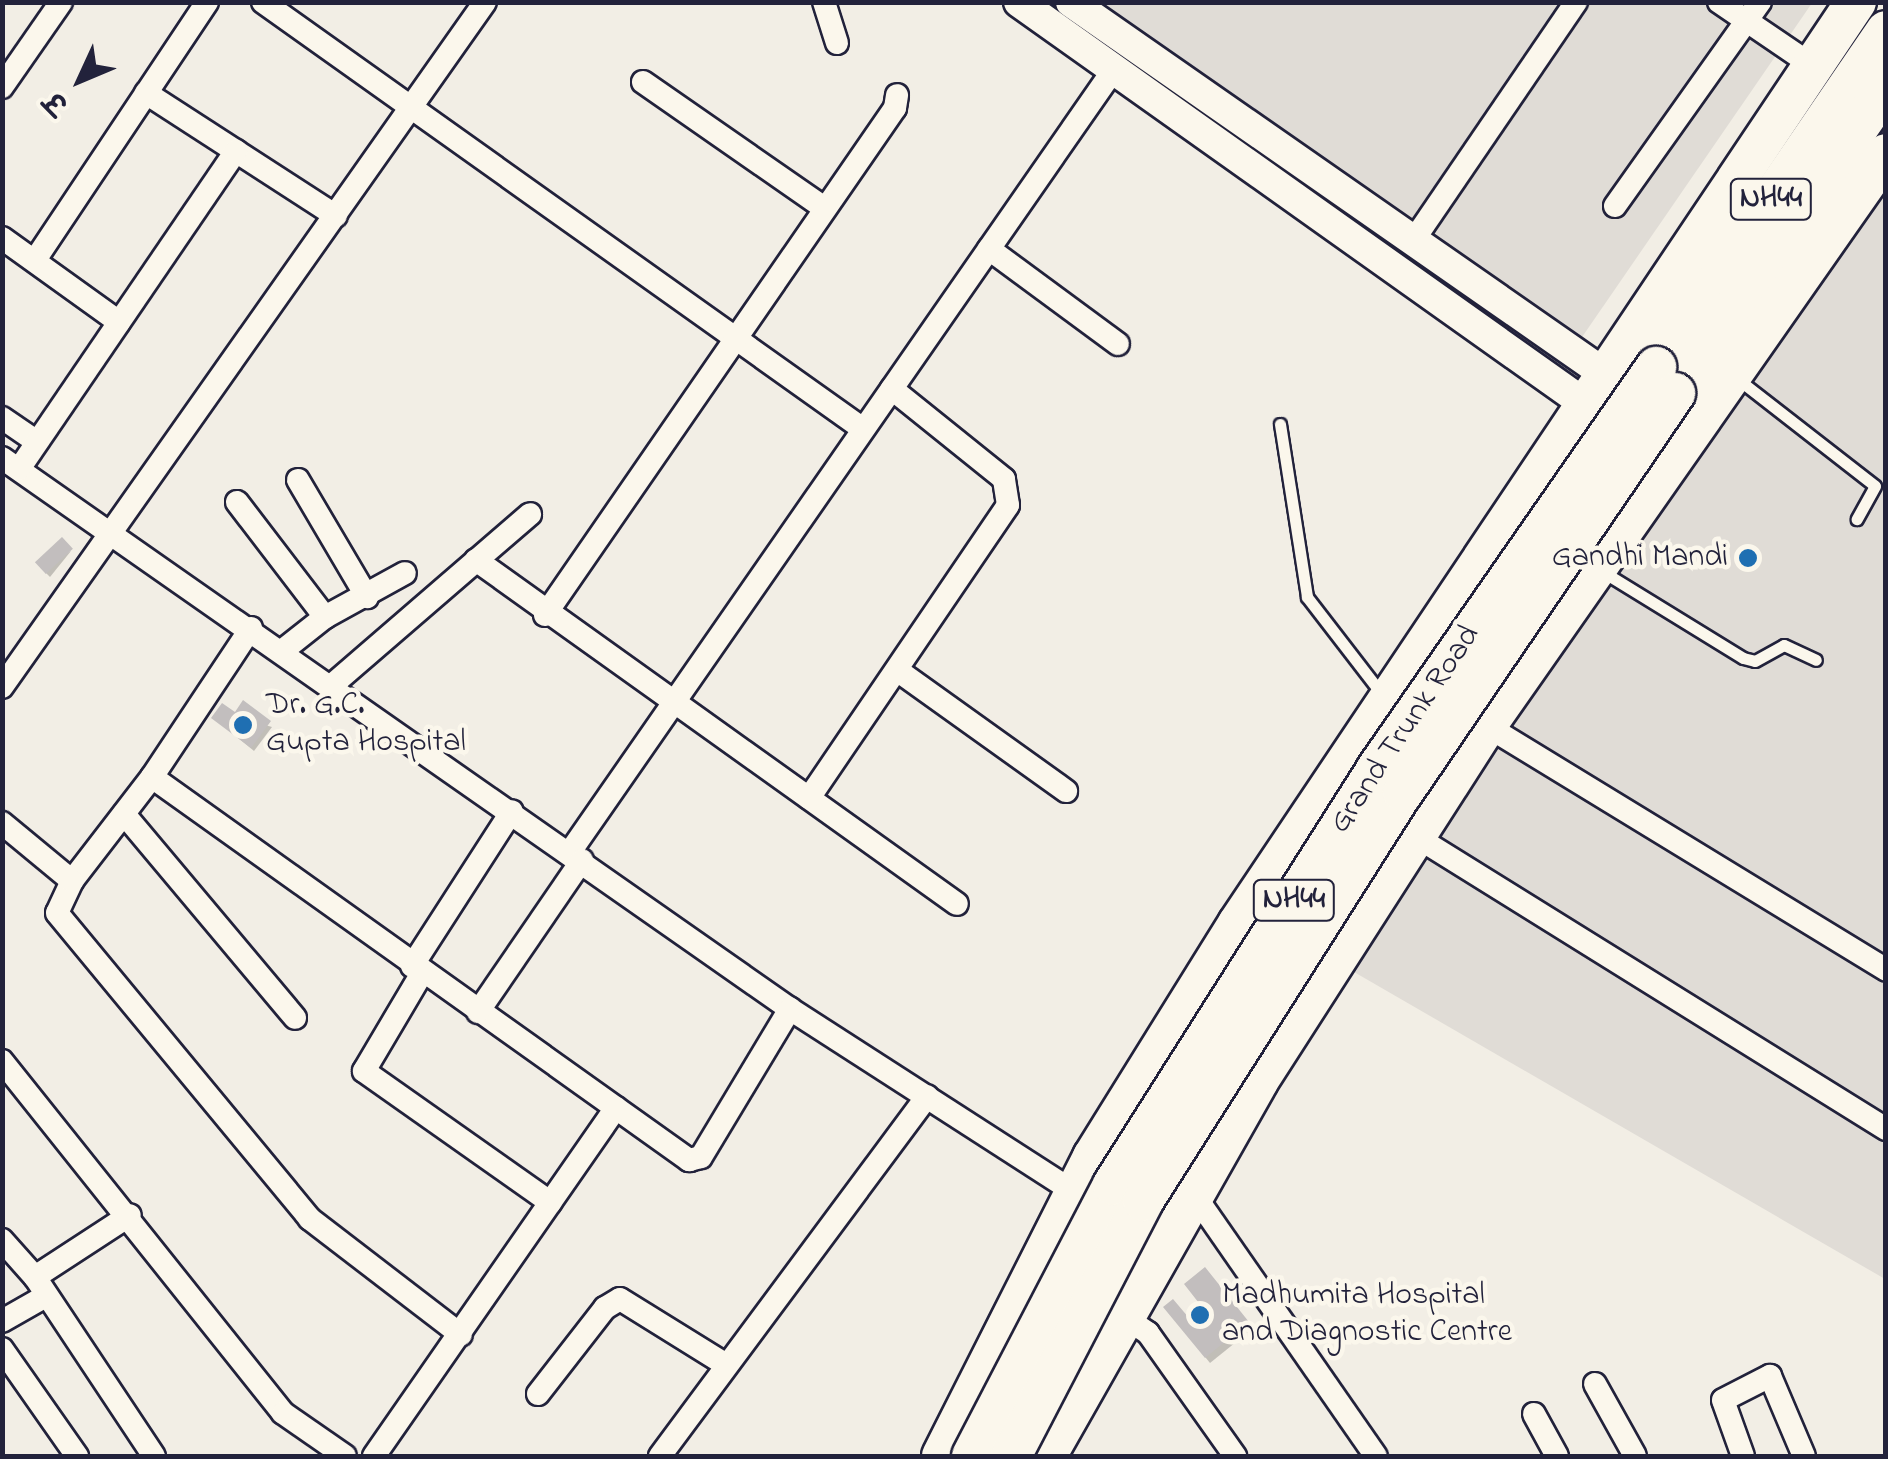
<!DOCTYPE html>
<html>
<head>
<meta charset="utf-8">
<style>
	body { margin:0 }
	#map { position:relative; width:1888px; height:1459px; overflow:hidden; background:#f2eee5; font-family:"Indie Flower","Playpen Sans Deva",sans-serif }
	div>[style] { position:absolute }
	[style*='--x'] { left:calc(var(--x)*1px); top:calc(var(--y)*1px); width:calc(var(--w)*1px); rotate:calc(var(--a)*1deg) }
	.built>* { inset:0; background:#e0dcd6 }
	.shadow>* { inset:0; background:#0003 }
	.building>* { inset:0; background:#c2bebe; transform-origin:0 0 }
	.roads { filter:drop-shadow(2px 0 #22223b) drop-shadow(-2px 0 #22223b) drop-shadow(0 2px #22223b) drop-shadow(0 -2px #22223b) }
	.lane>* { height:11px; margin:-5.5px; padding:0 5.5px; transform-origin:5.5px; border-radius:5.5px; background:#fbf7ec }
	.street>* { height:22px; margin:-11px; padding:0 11px; transform-origin:11px; border-radius:11px; background:#fbf7ec }
	.secondary>* { height:30px; margin:-15px; padding:0 15px; transform-origin:15px; border-radius:15px; background:#fbf7ec }
	.highway>* { height:40px; margin:-20px; padding:0 20px; transform-origin:20px; border-radius:20px; background:#fbf7ec }
	.bridges { filter:drop-shadow(2px 0 #22223b) drop-shadow(-2px 0 #22223b) drop-shadow(0 2px #22223b) drop-shadow(0 -2px #22223b) }
	.highway-bridge>* { height:40px; margin:-20px; padding:0 20px; transform-origin:20px; border-radius:20px; background:#fbf7ec }
	.dots>* { width:28px; height:28px; translate:-50% -50%; box-sizing:border-box; border:5px solid #fbf7ec; border-radius:50% }
	span { translate:-50% -50%; white-space:nowrap; text-align:center; line-height:1.15; -webkit-text-stroke:9px #fbf7ec; paint-order:stroke }
	.shield-label span { padding:2px 8px; background:#fbf7ec; border:2px solid; border-radius:8px; -webkit-text-stroke-width:0 }
	.shield-label { font-size:30px; color:#22223b; font-weight:700 }
	.poi-label { font-size:32px; color:#22223b }
	.right { translate:-100% -50%; text-align:right }
	.left { translate:0 -50%; text-align:left }
	.street-label { font-size:32px; color:#22223b }
	.frame { position:absolute; inset:0; border:5px solid #22223b; pointer-events:none }
	.north { position:absolute; left:30px; top:30px; width:100px; height:100px; -webkit-text-stroke:8px #fbf7ec; paint-order:stroke; rotate:226deg; font-size:28px; font-weight:700; line-height:40px; text-align:center; color:#22223b }
	.north::after { content:''; display:block; margin:auto; width:35px; height:45px; background:#22223b; clip-path:polygon(50% 0,100% 100%,50% 72%,0 100%) }
</style>
</head>
<body>
<div id="map">
	<div class="built">
		<i style="clip-path:polygon(1099px 3px,1812px 3px,1580px 340px)"></i>
		<i style="clip-path:polygon(1885px 155px,1885px 1279px,1335px 961px)"></i>
	</div>
	<div class="shadow">
		<i style="clip-path:polygon(71px 551px,50px 577px,41px 568px)"></i>
		<i style="clip-path:polygon(235px 716px,272px 727px,254px 751px,214px 718px)"></i>
		<i style="clip-path:polygon(1171px 1315px,1247px 1323px,1251px 1330px,1210px 1363px)"></i>
	</div>
	<div class="building">
		<i style="left:62px;top:537px;width:16px;height:37px;rotate:47deg"></i>
		<i style="clip-path:polygon(243px 700px,271px 721px,251px 748px,211px 718px,222px 703px,235px 712px)"></i>
		<i style="clip-path:polygon(1205px 1267px,1249px 1322px,1205px 1358px,1163px 1307px,1173px 1299px,1189px 1318px,1202px 1307px,1184px 1284px)"></i>
	</div>
	<div class="roads">
		<div class="lane">
			<i style="--x:1739;--y:380;--w:172;--a:37.9"></i>
			<i style="--x:1875;--y:486;--w:38;--a:119"></i>
			<i style="--x:1280;--y:424;--w:175;--a:81.1"></i>
			<i style="--x:1307;--y:597;--w:121;--a:52.4"></i>
			<i style="--x:1600;--y:570;--w:168;--a:31.6"></i>
			<i style="--x:1743;--y:658;--w:12;--a:14"></i>
			<i style="--x:1755;--y:661;--w:33;--a:-29"></i>
			<i style="--x:1784;--y:645;--w:35;--a:25"></i>
		</div>
		<div class="street">
			<i style="--x:263;--y:2;--w:736;--a:35.44"></i>
			<i style="--x:824;--y:2;--w:43;--a:72.4"></i>
			<i style="--x:1719;--y:2;--w:114;--a:34.2"></i>
			<i style="--x:643;--y:82;--w:221;--a:34.8"></i>
			<i style="--x:2;--y:87;--w:103;--a:-55.2"></i>
			<i style="--x:146;--y:93;--w:226;--a:32.9"></i>
			<i style="--x:1615;--y:206;--w:250;--a:-54.6"></i>
			<i style="--x:2;--y:238;--w:144;--a:35.7"></i>
			<i style="--x:1413;--y:241;--w:289;--a:-55.7"></i>
			<i style="--x:989;--y:249;--w:160;--a:36.4"></i>
			<i style="--x:35;--y:260;--w:310;--a:-56.3"></i>
			<i style="--x:2;--y:418;--w:42;--a:34.4"></i>
			<i style="--x:2;--y:458;--w:962;--a:34.96"></i>
			<i style="--x:790;--y:1009;--w:339;--a:32.8"></i>
			<i style="--x:19;--y:469;--w:385;--a:-55.7"></i>
			<i style="--x:298;--y:480;--w:136;--a:59.5"></i>
			<i style="--x:237;--y:502;--w:145;--a:52.6"></i>
			<i style="--x:476;--y:560;--w:591;--a:35.57"></i>
			<i style="--x:545;--y:615;--w:616;--a:-55.38"></i>
			<i style="--x:895;--y:108;--w:13;--a:-81"></i>
			<i style="--x:251;--y:628;--w:179;--a:123.6"></i>
			<i style="--x:152;--y:777;--w:131;--a:127.6"></i>
			<i style="--x:72;--y:881;--w:35;--a:115"></i>
			<i style="--x:57;--y:913;--w:397;--a:50.4"></i>
			<i style="--x:310;--y:1219;--w:190;--a:37.5"></i>
			<i style="--x:282;--y:651;--w:55;--a:-38.3"></i>
			<i style="--x:325;--y:617;--w:91;--a:-28.8"></i>
			<i style="--x:897;--y:670;--w:208;--a:35.6"></i>
			<i style="--x:331;--y:686;--w:263;--a:-40.8"></i>
			<i style="--x:2;--y:687;--w:838;--a:-54.81"></i>
			<i style="--x:1487;--y:726;--w:468;--a:31.4"></i>
			<i style="--x:152;--y:777;--w:660;--a:35.5"></i>
			<i style="--x:689;--y:1160;--w:12;--a:-14"></i>
			<i style="--x:701;--y:1157;--w:173;--a:-59"></i>
			<i style="--x:809;--y:798;--w:354;--a:-55.8"></i>
			<i style="--x:1008;--y:505;--w:26;--a:-99"></i>
			<i style="--x:1004;--y:479;--w:144;--a:-141.2"></i>
			<i style="--x:124;--y:814;--w:266;--a:50"></i>
			<i style="--x:2;--y:823;--w:91;--a:39.6"></i>
			<i style="--x:1415;--y:836;--w:555;--a:31.88"></i>
			<i style="--x:570;--y:852;--w:953;--a:-55.21"></i>
			<i style="--x:412;--y:966;--w:184;--a:-57.2"></i>
			<i style="--x:422;--y:973;--w:114;--a:120.6"></i>
			<i style="--x:364;--y:1071;--w:228;--a:35.2"></i>
			<i style="--x:478;--y:1012;--w:184;--a:-55.6"></i>
			<i style="--x:2;--y:1061;--w:450;--a:51.4"></i>
			<i style="--x:283;--y:1413;--w:75;--a:34.7"></i>
			<i style="--x:1193;--y:1193;--w:320;--a:55.2"></i>
			<i style="--x:2;--y:1240;--w:50;--a:48.3"></i>
			<i style="--x:35;--y:1277;--w:215;--a:56.4"></i>
			<i style="--x:35;--y:1277;--w:113;--a:-33.1"></i>
			<i style="--x:1123;--y:1316;--w:30;--a:34"></i>
			<i style="--x:1148;--y:1333;--w:151;--a:54.7"></i>
			<i style="--x:2;--y:1321;--w:51;--a:-29.6"></i>
			<i style="--x:2;--y:1349;--w:131;--a:55"></i>
			<i style="--x:1595;--y:1384;--w:82;--a:60.9"></i>
			<i style="--x:538;--y:1394;--w:109;--a:-52.1"></i>
			<i style="--x:605;--y:1308;--w:17;--a:-31"></i>
			<i style="--x:620;--y:1299;--w:123;--a:31.8"></i>
			<i style="--x:1534;--y:1414;--w:48;--a:61.3"></i>
			<i style="--x:374;--y:1456;--w:424;--a:-55.2"></i>
			<i style="--x:660;--y:1456;--w:448;--a:-53.4"></i>
			<i style="--x:1743;--y:1456;--w:59;--a:-109.7"></i>
			<i style="--x:1723;--y:1400;--w:53;--a:-27.1"></i>
			<i style="--x:1770;--y:1376;--w:87;--a:67"></i>
		</div>
		<div class="secondary">
			<i style="--x:1019;--y:2;--w:694;--a:35.38"></i>
			<i style="--x:1071;--y:2;--w:651;--a:34.86"></i>
		</div>
		<div class="highway">
			<i style="--x:1656;--y:367;--w:407;--a:-55.6"></i>
			<i style="--x:1675;--y:393;--w:372;--a:-55.4"></i>
			<i style="--x:942;--y:1456;--w:335;--a:-63.2"></i>
			<i style="--x:1093;--y:1157;--w:274;--a:-58.1"></i>
			<i style="--x:1238;--y:924;--w:1110;--a:-56.17"></i>
			<i style="--x:1046;--y:1456;--w:431;--a:-60.5"></i>
			<i style="--x:1258;--y:1081;--w:433;--a:-57.3"></i>
			<i style="--x:1492;--y:717;--w:687;--a:-55.01"></i>
		</div>
	</div>
	<div class="bridges">
		<div class="highway-bridge">
			<i style="--x:972;--y:1456;--w:305;--a:-62.5"></i>
			<i style="--x:1113;--y:1185;--w:491;--a:-57.6"></i>
			<i style="--x:1376;--y:770;--w:491;--a:-55.2"></i>
			<i style="--x:1011;--y:1456;--w:287;--a:-62.6"></i>
			<i style="--x:1143;--y:1201;--w:485;--a:-57.6"></i>
			<i style="--x:1403;--y:792;--w:483;--a:-55.7"></i>
		</div>
	</div>
	<div class="dots">
		<i style="left:1748px;top:558px;background:#1f6fb2"></i>
		<i style="left:243px;top:725px;background:#1f6fb2"></i>
		<i style="left:1200px;top:1315px;background:#1f6fb2"></i>
	</div>
	<div class="shield-label">
		<span style="left:1771px;top:199px">NH44</span>
		<span style="left:1294px;top:900px">NH44</span>
	</div>
	<div class="poi-label">
		<span class="right" style="left:1728px;top:558px">Gandhi Mandi</span>
		<span class="left" style="left:266px;top:725px">Dr. G.C.<br>Gupta Hospital</span>
		<span class="left" style="left:1222px;top:1315px">Madhumita Hospital<br>and Diagnostic Centre</span>
	</div>
	<div class="street-label">
		<span style="left:1406px;top:730px;rotate:-56deg">Grand Trunk Road</span>
	</div>
	<div class="frame"></div>
	<div class="north">उ</div>
</div>
</body>
</html>
